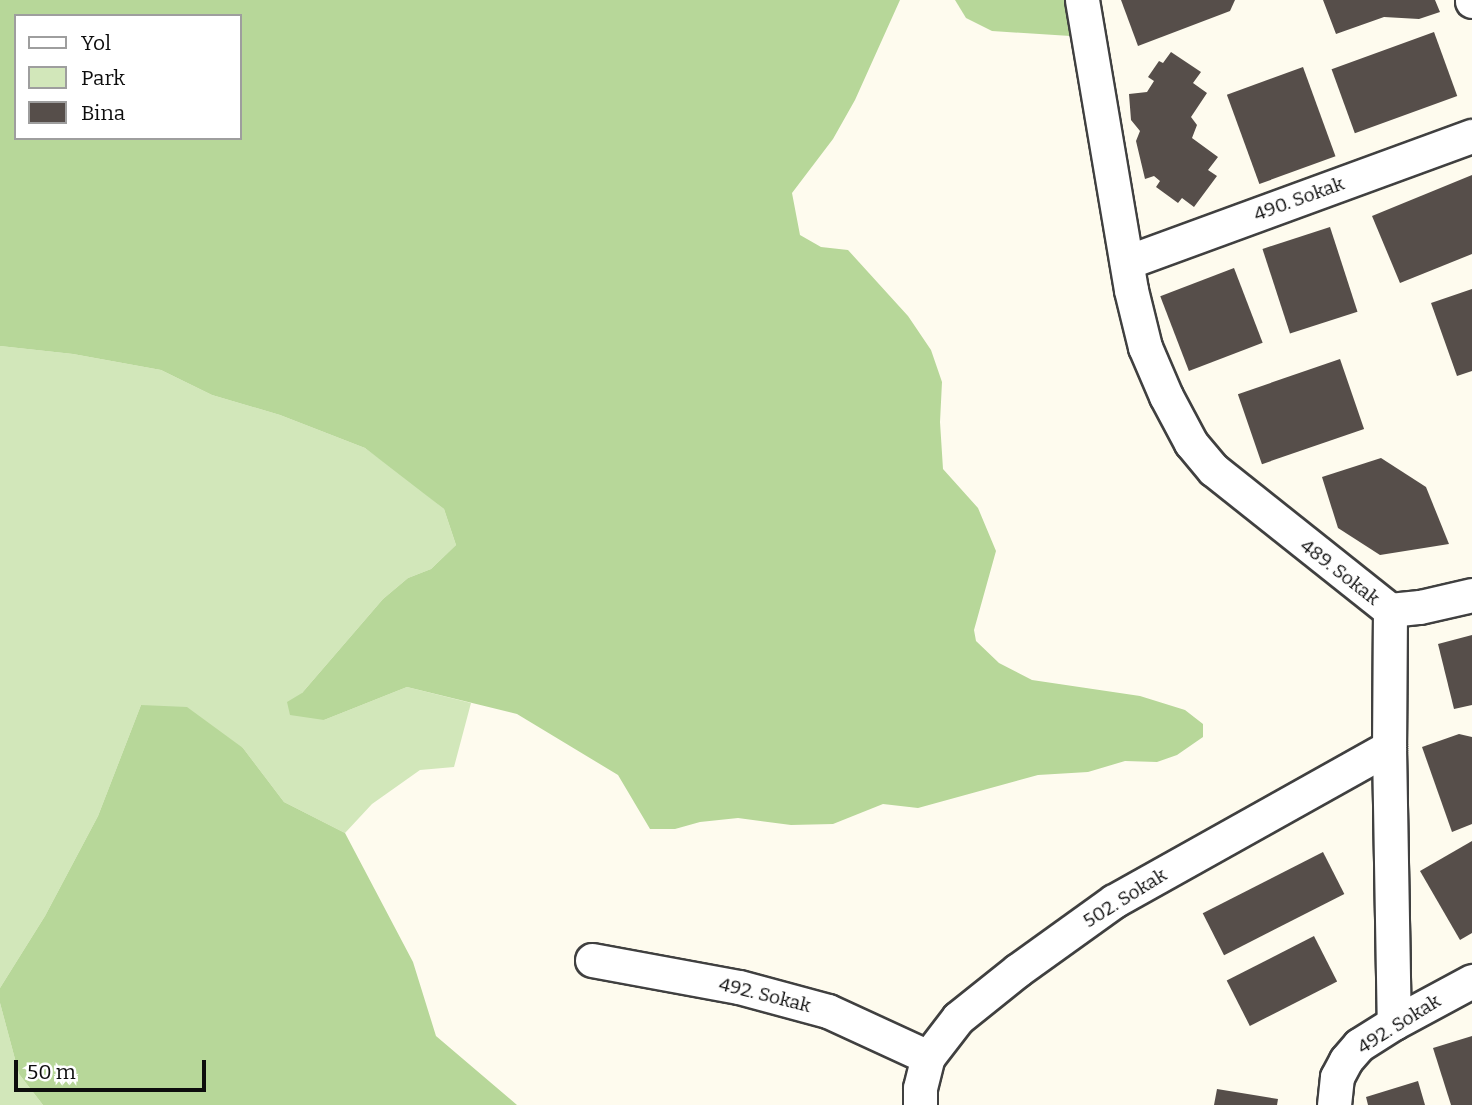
<!DOCTYPE html>
<html>
<head>
<meta charset="utf-8">
<style>
	body { margin:0 }
	#map { position:relative; width:1472px; height:1105px; overflow:hidden; background:#fefbee; font-family:Bitter,serif }
	div>[style] { position:absolute }
	[style*='--x'] { left:calc(var(--x)*1px); top:calc(var(--y)*1px); width:calc(var(--w)*1px); rotate:calc(var(--a)*1deg) }
	.green>* { inset:0; background:#d2e7ba }
	.forest>* { inset:0; background:#b7d799 }
	.building>* { inset:0; background:#564e4a; transform-origin:0 0 }
	.roads { filter:drop-shadow(2px 0 #404040) drop-shadow(-2px 0 #404040) drop-shadow(0 2px #404040) drop-shadow(0 -2px #404040) }
	.minor>* { height:33px; margin:-16.5px; padding:0 16.5px; transform-origin:16.5px; border-radius:16.5px; background:#fff }
	span { translate:-50% -50%; white-space:nowrap; text-align:center; line-height:1.15; -webkit-text-stroke:7px #fff; paint-order:stroke }
	.street-label { font-size:19px; color:#0d0d0d }
	.legend { position:absolute; left:14px; top:14px; width:228px; height:126px; box-sizing:border-box; background:#fff; border:2px solid #9e9e9e; margin:0; padding:9px 12px; list-style:none; font-size:21px; color:#0d0d0d }
	.legend li { display:flex; align-items:center; gap:14px; height:35px }
	.legend b { width:35px; border:2px solid #9e9e9e }
	.scale { position:absolute; left:14px; top:1060px; width:192px; height:32px; box-sizing:border-box; border:4px solid #0d0d0d; border-top:0; padding-left:9px; font-size:21px; line-height:24px; white-space:nowrap; color:#0d0d0d; -webkit-text-stroke:5px #fff; paint-order:stroke }
</style>
</head>
<body>
<div id="map">
	<div class="green">
		<i style="clip-path:polygon(0 346px,73px 354px,161px 370px,212px 395px,280px 415px,365px 448px,406px 478px,444px 509px,456px 545px,431px 569px,408px 578px,383px 599px,302px 693px,324px 720px,407px 687px,471px 703px,454px 767px,420px 770px,372px 804px,345px 833px,284px 802px,243px 748px,141px 705px,98px 816px,45px 916px,0 988px)"></i>
		<i style="clip-path:polygon(0 1003px,19px 1074px,43px 1105px,0 1105px)"></i>
	</div>
	<div class="forest">
		<i style="clip-path:polygon(evenodd,0 0,900px 0,855px 100px,833px 139px,792px 193px,800px 235px,821px 247px,848px 250px,908px 316px,931px 350px,942px 382px,940px 422px,943px 469px,978px 508px,996px 551px,974px 630px,976px 641px,999px 663px,1032px 680px,1140px 696px,1185px 710px,1203px 724px,1203px 737px,1177px 755px,1157px 762px,1125px 761px,1088px 772px,1038px 775px,918px 808px,883px 804px,833px 824px,791px 825px,738px 818px,700px 822px,675px 829px,650px 829px,618px 775px,517px 714px,407px 687px,324px 720px,290px 715px,287px 702px,302px 693px,383px 599px,408px 578px,431px 569px,456px 545px,444px 509px,365px 448px,280px 415px,212px 395px,161px 370px,73px 354px,0 346px,0 0,16px 16px,240px 16px,240px 138px,16px 138px,16px 16px)"></i>
		<i style="clip-path:polygon(955px 0,1082px 0,1086px 37px,992px 31px,966px 18px)"></i>
		<i style="clip-path:polygon(141px 705px,187px 707px,243px 748px,284px 802px,345px 833px,413px 962px,436px 1036px,517px 1105px,43px 1105px,19px 1074px,0 1003px,0 988px,45px 916px,98px 816px)"></i>
	</div>
	<div class="building">
		<i style="clip-path:polygon(1121px 0,1235px 0,1230px 11px,1138px 46px)"></i>
		<i style="clip-path:polygon(1323px 0,1435px 0,1440px 12px,1419px 19px,1384px 17px,1336px 34px)"></i>
		<i style="left:1434px;top:32px;width:68px;height:109px;rotate:70deg"></i>
		<i style="clip-path:polygon(1171px 52px,1201px 72px,1193px 83px,1207px 93px,1191px 117px,1197px 125px,1192px 138px,1218px 157px,1208px 170px,1217px 176px,1194px 207px,1182px 198px,1178px 203px,1156px 187px,1160px 181px,1154px 176px,1145px 179px,1136px 141px,1140px 131px,1131px 120px,1129px 94px,1147px 92px,1154px 81px,1148px 77px,1159px 61px,1163px 63px)"></i>
		<i style="left:1303px;top:67px;width:95px;height:81px;rotate:70deg"></i>
		<i style="clip-path:polygon(1472px 175px,1472px 254px,1400px 283px,1372px 216px)"></i>
		<i style="left:1330px;top:227px;width:89px;height:71px;rotate:72deg"></i>
		<i style="left:1234px;top:268px;width:80px;height:79px;rotate:69deg"></i>
		<i style="clip-path:polygon(1472px 289px,1472px 371px,1457px 376px,1431px 303px)"></i>
		<i style="left:1340px;top:359px;width:74px;height:108px;rotate:71deg"></i>
		<i style="clip-path:polygon(1381px 458px,1426px 487px,1449px 544px,1380px 555px,1338px 528px,1322px 477px)"></i>
		<i style="clip-path:polygon(1472px 635px,1472px 705px,1454px 709px,1438px 644px)"></i>
		<i style="clip-path:polygon(1459px 734px,1472px 737px,1472px 824px,1452px 832px,1422px 747px)"></i>
		<i style="clip-path:polygon(1472px 841px,1472px 933px,1460px 940px,1420px 871px)"></i>
		<i style="left:1323px;top:852px;width:47px;height:135px;rotate:63deg"></i>
		<i style="left:1314px;top:936px;width:51px;height:98px;rotate:63deg"></i>
		<i style="clip-path:polygon(1472px 1036px,1472px 1105px,1451px 1105px,1433px 1048px)"></i>
		<i style="clip-path:polygon(1418px 1081px,1425px 1105px,1368px 1105px,1366px 1097px)"></i>
		<i style="clip-path:polygon(1217px 1089px,1278px 1099px,1277px 1105px,1214px 1105px)"></i>
	</div>
	<div class="roads">
		<div class="minor">
			<i style="--x:1082;--y:0;--w:294;--a:80.4"></i>
			<i style="--x:1131;--y:290;--w:59;--a:76.2"></i>
			<i style="--x:1145;--y:347;--w:53;--a:66.8"></i>
			<i style="--x:1166;--y:396;--w:53;--a:62"></i>
			<i style="--x:1191;--y:443;--w:35;--a:50"></i>
			<i style="--x:1214;--y:470;--w:225;--a:38.5"></i>
			<i style="--x:1390;--y:610;--w:137;--a:90.4"></i>
			<i style="--x:1389;--y:747;--w:276;--a:89"></i>
			<i style="--x:1472;--y:0;--w:1;--a:90"></i>
			<i style="--x:1127;--y:262;--w:367;--a:-20.1"></i>
			<i style="--x:1390;--y:610;--w:30;--a:-6"></i>
			<i style="--x:1420;--y:607;--w:53;--a:-13"></i>
			<i style="--x:592;--y:960;--w:149;--a:10.4"></i>
			<i style="--x:739;--y:987;--w:92;--a:15.1"></i>
			<i style="--x:828;--y:1011;--w:110;--a:24.7"></i>
			<i style="--x:920;--y:1105;--w:17;--a:-90"></i>
			<i style="--x:920;--y:1088;--w:32;--a:-76"></i>
			<i style="--x:928;--y:1057;--w:49;--a:-52.4"></i>
			<i style="--x:958;--y:1018;--w:77;--a:-38.7"></i>
			<i style="--x:1018;--y:970;--w:118;--a:-35.7"></i>
			<i style="--x:1114;--y:901;--w:315;--a:-29.2"></i>
			<i style="--x:1334;--y:1105;--w:28;--a:-84"></i>
			<i style="--x:1337;--y:1077;--w:19;--a:-62"></i>
			<i style="--x:1346;--y:1060;--w:20;--a:-49"></i>
			<i style="--x:1359;--y:1045;--w:41;--a:-32.2"></i>
			<i style="--x:1394;--y:1023;--w:89;--a:-28.3"></i>
		</div>
	</div>
	<div class="street-label">
		<span style="left:1299px;top:199px;rotate:-20deg">490. Sokak</span>
		<span style="left:1340px;top:572px;rotate:38deg">489. Sokak</span>
		<span style="left:1125px;top:898px;rotate:-32deg">502. Sokak</span>
		<span style="left:765px;top:995px;rotate:14deg">492. Sokak</span>
		<span style="left:1399px;top:1024px;rotate:-32deg">492. Sokak</span>
	</div>
	<ul class="legend">
	<li><b style="height:9px;background:#fff"></b>Yol</li>
	<li><b style="height:19px;background:#d2e7ba"></b>Park</li>
	<li><b style="height:19px;background:#564e4a"></b>Bina</li>
	</ul>
	<div class="scale">50 m</div>
</div>
</body>
</html>
